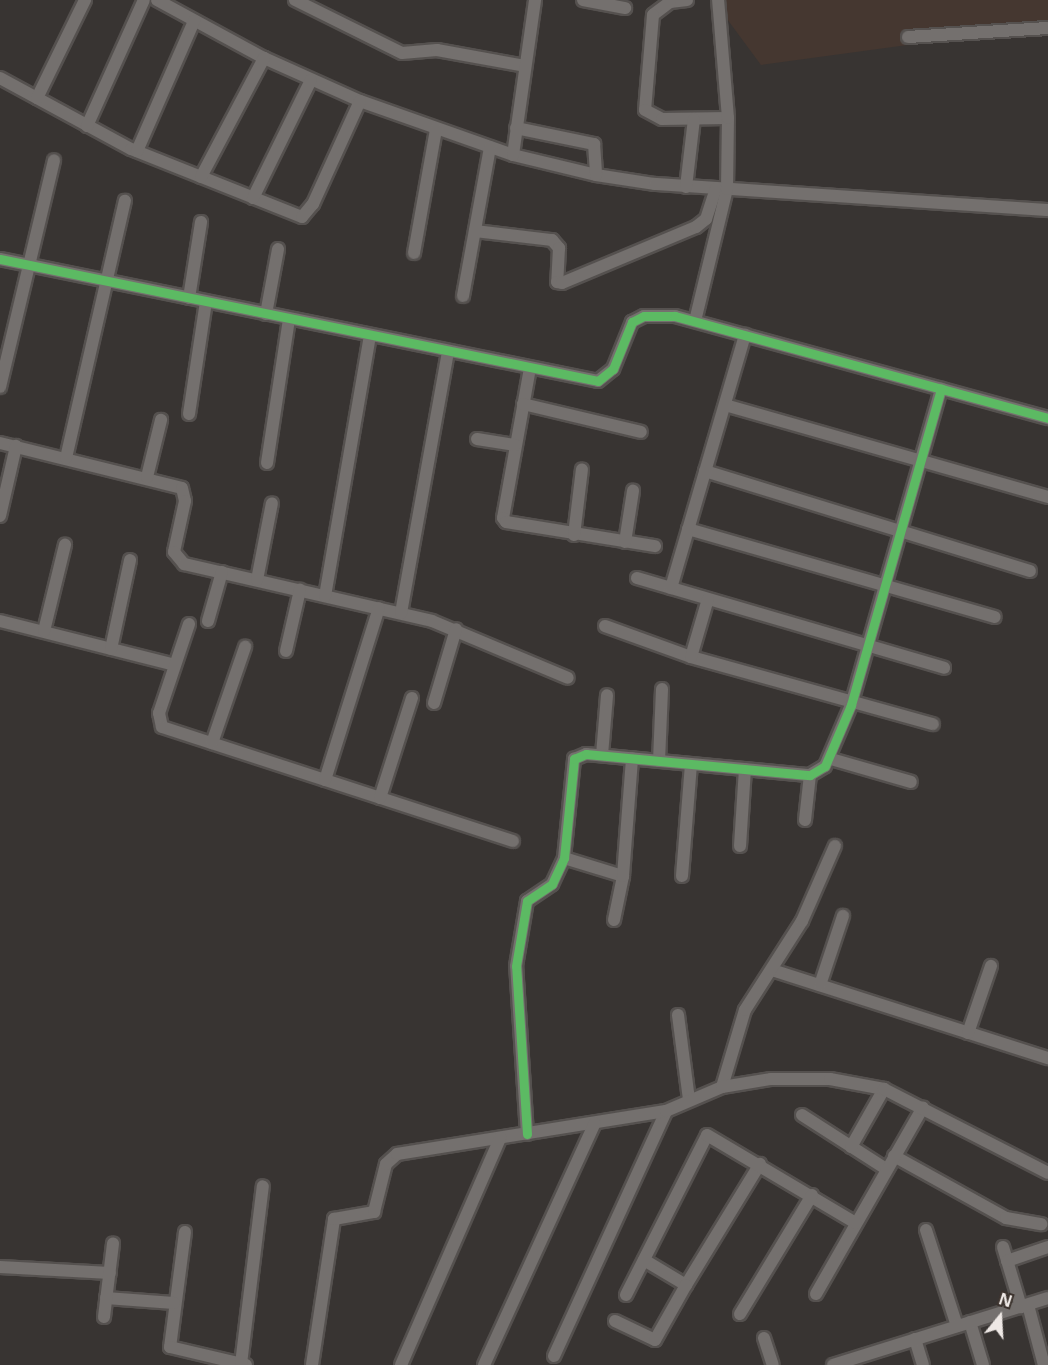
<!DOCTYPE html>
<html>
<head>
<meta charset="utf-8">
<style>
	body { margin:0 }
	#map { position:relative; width:1048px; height:1365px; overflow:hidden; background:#383432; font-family:"Open Sans",sans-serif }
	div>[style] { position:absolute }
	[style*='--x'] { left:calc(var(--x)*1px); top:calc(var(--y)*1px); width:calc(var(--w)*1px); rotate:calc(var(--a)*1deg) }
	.built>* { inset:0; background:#453730 }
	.roads { filter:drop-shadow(2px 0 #55514f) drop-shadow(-2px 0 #55514f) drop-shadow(0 2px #55514f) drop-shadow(0 -2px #55514f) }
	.minor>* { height:12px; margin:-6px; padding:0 6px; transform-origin:6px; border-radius:6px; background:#74706e }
	.cycleway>* { height:9px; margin:-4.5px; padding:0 4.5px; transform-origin:4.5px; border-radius:4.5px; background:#5cba63 }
	span { translate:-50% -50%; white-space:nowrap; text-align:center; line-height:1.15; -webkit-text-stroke:4.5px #3c332e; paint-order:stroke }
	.north { position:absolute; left:970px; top:1287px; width:60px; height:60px; -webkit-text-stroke:4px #3c332e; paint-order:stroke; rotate:18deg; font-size:16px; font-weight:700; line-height:24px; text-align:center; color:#eee8e5 }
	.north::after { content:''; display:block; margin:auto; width:21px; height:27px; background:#eee8e5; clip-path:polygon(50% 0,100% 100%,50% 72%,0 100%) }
</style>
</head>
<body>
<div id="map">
	<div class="built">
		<i style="clip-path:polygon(713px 0,1048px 0,1048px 26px,761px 65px)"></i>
	</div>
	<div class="roads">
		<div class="minor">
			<i style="--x:157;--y:0;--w:122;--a:28.5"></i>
			<i style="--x:264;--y:58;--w:105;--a:24.1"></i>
			<i style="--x:360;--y:101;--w:162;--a:19.4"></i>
			<i style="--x:513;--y:155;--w:85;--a:13.5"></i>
			<i style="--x:596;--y:175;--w:60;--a:8.7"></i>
			<i style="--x:655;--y:184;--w:394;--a:3.8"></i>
			<i style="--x:295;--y:0;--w:119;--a:26.4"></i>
			<i style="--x:402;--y:53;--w:35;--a:-5"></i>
			<i style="--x:437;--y:50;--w:89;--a:10.3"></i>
			<i style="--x:583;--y:0;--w:43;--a:10.8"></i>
			<i style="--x:687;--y:0;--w:17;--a:173"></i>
			<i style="--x:670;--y:2;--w:21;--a:143"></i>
			<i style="--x:653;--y:15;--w:95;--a:94.8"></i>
			<i style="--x:645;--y:110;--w:19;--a:28"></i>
			<i style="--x:662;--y:119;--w:66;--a:-0.9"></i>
			<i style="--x:908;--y:37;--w:140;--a:-3.7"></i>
			<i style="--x:0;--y:78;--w:149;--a:28.5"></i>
			<i style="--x:131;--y:149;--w:184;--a:21.7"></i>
			<i style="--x:302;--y:217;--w:17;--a:-50"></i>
			<i style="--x:313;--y:204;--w:113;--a:-65.5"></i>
			<i style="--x:37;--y:98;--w:109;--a:-63.9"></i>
			<i style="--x:87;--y:126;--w:138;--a:-65.7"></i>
			<i style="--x:516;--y:128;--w:80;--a:11.6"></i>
			<i style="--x:594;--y:144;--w:31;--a:86"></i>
			<i style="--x:137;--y:151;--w:142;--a:-66.3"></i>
			<i style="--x:513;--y:155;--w:157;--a:-81.9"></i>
			<i style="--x:201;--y:177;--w:135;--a:-62.1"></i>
			<i style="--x:686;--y:187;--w:68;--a:-83.3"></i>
			<i style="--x:253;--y:198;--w:131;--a:-63.8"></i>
			<i style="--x:475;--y:231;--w:78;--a:6.7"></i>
			<i style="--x:552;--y:240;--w:11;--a:49"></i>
			<i style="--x:559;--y:248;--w:34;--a:93"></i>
			<i style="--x:557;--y:282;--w:5;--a:11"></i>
			<i style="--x:562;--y:283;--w:145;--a:-22.7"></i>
			<i style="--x:696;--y:227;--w:13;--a:-39"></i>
			<i style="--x:706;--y:219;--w:32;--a:-72"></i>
			<i style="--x:414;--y:253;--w:126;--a:-79.9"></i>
			<i style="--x:0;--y:259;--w:610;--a:11.53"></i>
			<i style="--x:598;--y:381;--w:19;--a:-39"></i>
			<i style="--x:613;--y:369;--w:51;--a:-68"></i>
			<i style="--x:632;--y:322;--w:13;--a:-27"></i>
			<i style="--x:644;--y:316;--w:31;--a:0"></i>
			<i style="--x:675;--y:316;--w:387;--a:15.3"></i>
			<i style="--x:463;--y:296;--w:151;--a:-79.7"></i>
			<i style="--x:189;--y:298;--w:77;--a:-81"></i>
			<i style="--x:266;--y:314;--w:66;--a:-79.5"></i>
			<i style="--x:695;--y:321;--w:136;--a:-76.4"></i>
			<i style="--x:727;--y:189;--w:71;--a:-89.2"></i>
			<i style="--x:728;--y:118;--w:118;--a:-94.8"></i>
			<i style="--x:530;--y:368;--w:152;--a:100.2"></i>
			<i style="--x:503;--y:518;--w:5;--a:53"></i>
			<i style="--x:506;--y:522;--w:151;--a:9.2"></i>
			<i style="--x:0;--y:387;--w:233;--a:-76.6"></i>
			<i style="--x:523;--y:404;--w:121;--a:13.3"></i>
			<i style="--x:725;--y:405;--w:336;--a:15.9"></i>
			<i style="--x:189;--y:414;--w:113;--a:-81.4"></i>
			<i style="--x:477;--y:439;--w:39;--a:9"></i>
			<i style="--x:0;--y:443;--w:187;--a:13.9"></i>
			<i style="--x:182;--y:488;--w:13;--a:77"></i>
			<i style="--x:185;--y:501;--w:52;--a:102.2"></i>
			<i style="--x:174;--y:552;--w:16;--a:50"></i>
			<i style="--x:184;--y:564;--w:254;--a:12.9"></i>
			<i style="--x:432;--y:621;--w:147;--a:22.7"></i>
			<i style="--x:66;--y:458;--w:264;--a:-77.1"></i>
			<i style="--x:267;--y:463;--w:146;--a:-81.3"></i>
			<i style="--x:705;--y:471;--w:340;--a:17.1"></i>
			<i style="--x:147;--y:477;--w:59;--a:-76.2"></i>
			<i style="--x:0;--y:516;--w:72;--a:-77.1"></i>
			<i style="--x:688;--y:529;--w:319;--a:16"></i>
			<i style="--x:574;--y:535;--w:66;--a:-83.1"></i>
			<i style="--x:625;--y:542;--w:52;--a:-81.1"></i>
			<i style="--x:637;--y:578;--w:320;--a:16.3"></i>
			<i style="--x:257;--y:580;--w:78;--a:-79"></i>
			<i style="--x:671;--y:588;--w:264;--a:-73.7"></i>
			<i style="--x:325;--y:596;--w:265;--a:-80.2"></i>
			<i style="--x:401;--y:613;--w:266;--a:-79.8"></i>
			<i style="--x:0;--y:621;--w:180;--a:14.1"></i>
			<i style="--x:208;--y:621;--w:51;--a:-74.1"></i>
			<i style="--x:189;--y:624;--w:94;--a:108.6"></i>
			<i style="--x:159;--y:713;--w:14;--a:78"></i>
			<i style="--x:162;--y:727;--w:369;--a:18"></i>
			<i style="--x:605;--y:626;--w:91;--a:19.8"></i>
			<i style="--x:691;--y:657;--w:251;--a:15.5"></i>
			<i style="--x:44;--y:631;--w:89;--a:-76.3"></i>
			<i style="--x:111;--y:649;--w:91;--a:-77.9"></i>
			<i style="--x:286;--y:651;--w:63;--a:-77.1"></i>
			<i style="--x:691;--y:657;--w:60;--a:-73.7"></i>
			<i style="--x:434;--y:703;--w:77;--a:-73.4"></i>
			<i style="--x:212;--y:743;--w:102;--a:-71"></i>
			<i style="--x:602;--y:755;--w:60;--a:-85.2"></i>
			<i style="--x:831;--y:759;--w:83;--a:16"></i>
			<i style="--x:659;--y:761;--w:72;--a:-87.6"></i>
			<i style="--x:325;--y:780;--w:180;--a:-72.6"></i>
			<i style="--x:380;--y:798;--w:105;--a:-72.3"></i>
			<i style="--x:805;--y:820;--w:45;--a:-83.7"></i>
			<i style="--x:740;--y:846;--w:77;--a:-86.3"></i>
			<i style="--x:564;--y:858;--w:62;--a:17"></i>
			<i style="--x:682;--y:876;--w:112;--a:-85.4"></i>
			<i style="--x:614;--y:920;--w:45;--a:-78.4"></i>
			<i style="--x:623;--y:876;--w:118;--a:-85.6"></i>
			<i style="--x:772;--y:970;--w:290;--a:17.7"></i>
			<i style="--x:820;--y:985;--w:73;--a:-71.6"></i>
			<i style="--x:678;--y:1015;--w:86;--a:82.6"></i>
			<i style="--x:968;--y:1033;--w:71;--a:-71.1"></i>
			<i style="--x:722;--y:1087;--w:80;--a:-73.4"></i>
			<i style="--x:745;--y:1010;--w:106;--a:-57.4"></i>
			<i style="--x:802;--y:921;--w:82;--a:-66.3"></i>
			<i style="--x:802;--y:1115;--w:100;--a:32.7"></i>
			<i style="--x:527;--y:1134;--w:168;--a:-93.7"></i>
			<i style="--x:516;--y:966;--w:66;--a:-80.4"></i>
			<i style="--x:527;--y:901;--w:30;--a:-34"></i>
			<i style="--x:552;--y:884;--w:29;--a:-65"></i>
			<i style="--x:564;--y:858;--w:100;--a:-84.2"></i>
			<i style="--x:574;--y:759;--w:13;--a:-23"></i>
			<i style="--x:586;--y:754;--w:225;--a:5.4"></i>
			<i style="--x:810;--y:775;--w:17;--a:-31"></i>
			<i style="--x:825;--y:766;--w:66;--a:-66.9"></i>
			<i style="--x:851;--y:705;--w:329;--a:-74.1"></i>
			<i style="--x:851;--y:1147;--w:67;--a:-60.4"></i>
			<i style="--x:894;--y:1156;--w:128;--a:29"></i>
			<i style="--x:1006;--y:1218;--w:36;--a:10"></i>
			<i style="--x:926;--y:1230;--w:101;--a:72.1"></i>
			<i style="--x:185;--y:1232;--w:116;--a:97.4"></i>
			<i style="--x:170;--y:1347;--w:78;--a:13.3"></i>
			<i style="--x:1003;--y:1247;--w:63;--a:73.3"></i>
			<i style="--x:644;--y:1260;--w:49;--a:30.8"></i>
			<i style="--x:686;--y:1285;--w:142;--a:-58.6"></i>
			<i style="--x:1007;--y:1261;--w:43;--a:-18.9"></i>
			<i style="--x:0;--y:1267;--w:110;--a:3.1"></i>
			<i style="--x:816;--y:1294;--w:215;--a:-60.2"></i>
			<i style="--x:626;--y:1295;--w:179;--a:-63.1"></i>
			<i style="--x:707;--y:1135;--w:173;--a:30.6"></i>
			<i style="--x:106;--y:1298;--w:68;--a:4.2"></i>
			<i style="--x:1028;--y:1305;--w:62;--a:75.1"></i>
			<i style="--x:740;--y:1314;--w:139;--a:-58.8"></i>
			<i style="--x:104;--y:1317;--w:74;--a:-83"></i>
			<i style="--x:615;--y:1321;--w:44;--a:25.4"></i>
			<i style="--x:655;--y:1340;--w:63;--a:-60.6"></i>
			<i style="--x:970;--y:1322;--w:45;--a:73.2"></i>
			<i style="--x:764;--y:1338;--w:28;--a:72"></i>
			<i style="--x:915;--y:1339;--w:27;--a:73"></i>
			<i style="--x:554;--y:1356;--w:269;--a:-65.4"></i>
			<i style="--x:241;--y:1364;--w:179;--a:-83"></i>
			<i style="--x:312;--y:1365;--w:148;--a:-81.4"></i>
			<i style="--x:334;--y:1219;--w:41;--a:-9.9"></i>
			<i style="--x:374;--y:1212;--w:49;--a:-76"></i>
			<i style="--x:386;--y:1164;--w:15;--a:-42"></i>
			<i style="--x:397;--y:1154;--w:272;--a:-9.1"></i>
			<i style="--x:666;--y:1111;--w:61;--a:-23.2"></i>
			<i style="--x:722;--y:1087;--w:50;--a:-9.3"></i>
			<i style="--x:771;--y:1079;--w:59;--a:0"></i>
			<i style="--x:830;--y:1079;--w:55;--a:10.5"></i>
			<i style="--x:884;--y:1089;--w:184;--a:27.1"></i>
			<i style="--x:401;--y:1365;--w:248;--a:-66.4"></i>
			<i style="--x:484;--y:1365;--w:266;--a:-65.4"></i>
			<i style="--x:833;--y:1365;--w:225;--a:-17.3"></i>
		</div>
	</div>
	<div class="cycleway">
		<i style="--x:0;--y:259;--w:610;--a:11.53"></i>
		<i style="--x:598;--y:381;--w:19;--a:-39"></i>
		<i style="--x:613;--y:369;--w:51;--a:-68"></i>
		<i style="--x:632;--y:322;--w:13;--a:-27"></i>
		<i style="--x:644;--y:316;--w:31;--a:0"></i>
		<i style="--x:675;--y:316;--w:387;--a:15.3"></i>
		<i style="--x:527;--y:1134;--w:168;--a:-93.7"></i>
		<i style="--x:516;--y:966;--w:66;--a:-80.4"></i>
		<i style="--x:527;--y:901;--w:30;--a:-34"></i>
		<i style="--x:552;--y:884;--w:29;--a:-65"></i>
		<i style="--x:564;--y:858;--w:100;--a:-84.2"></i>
		<i style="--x:574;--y:759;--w:13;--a:-23"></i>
		<i style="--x:586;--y:754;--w:225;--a:5.4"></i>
		<i style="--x:810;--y:775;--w:17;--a:-31"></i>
		<i style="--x:825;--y:766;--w:66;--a:-66.9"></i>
		<i style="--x:851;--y:705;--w:329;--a:-74.1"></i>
	</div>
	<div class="north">N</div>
</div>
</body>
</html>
